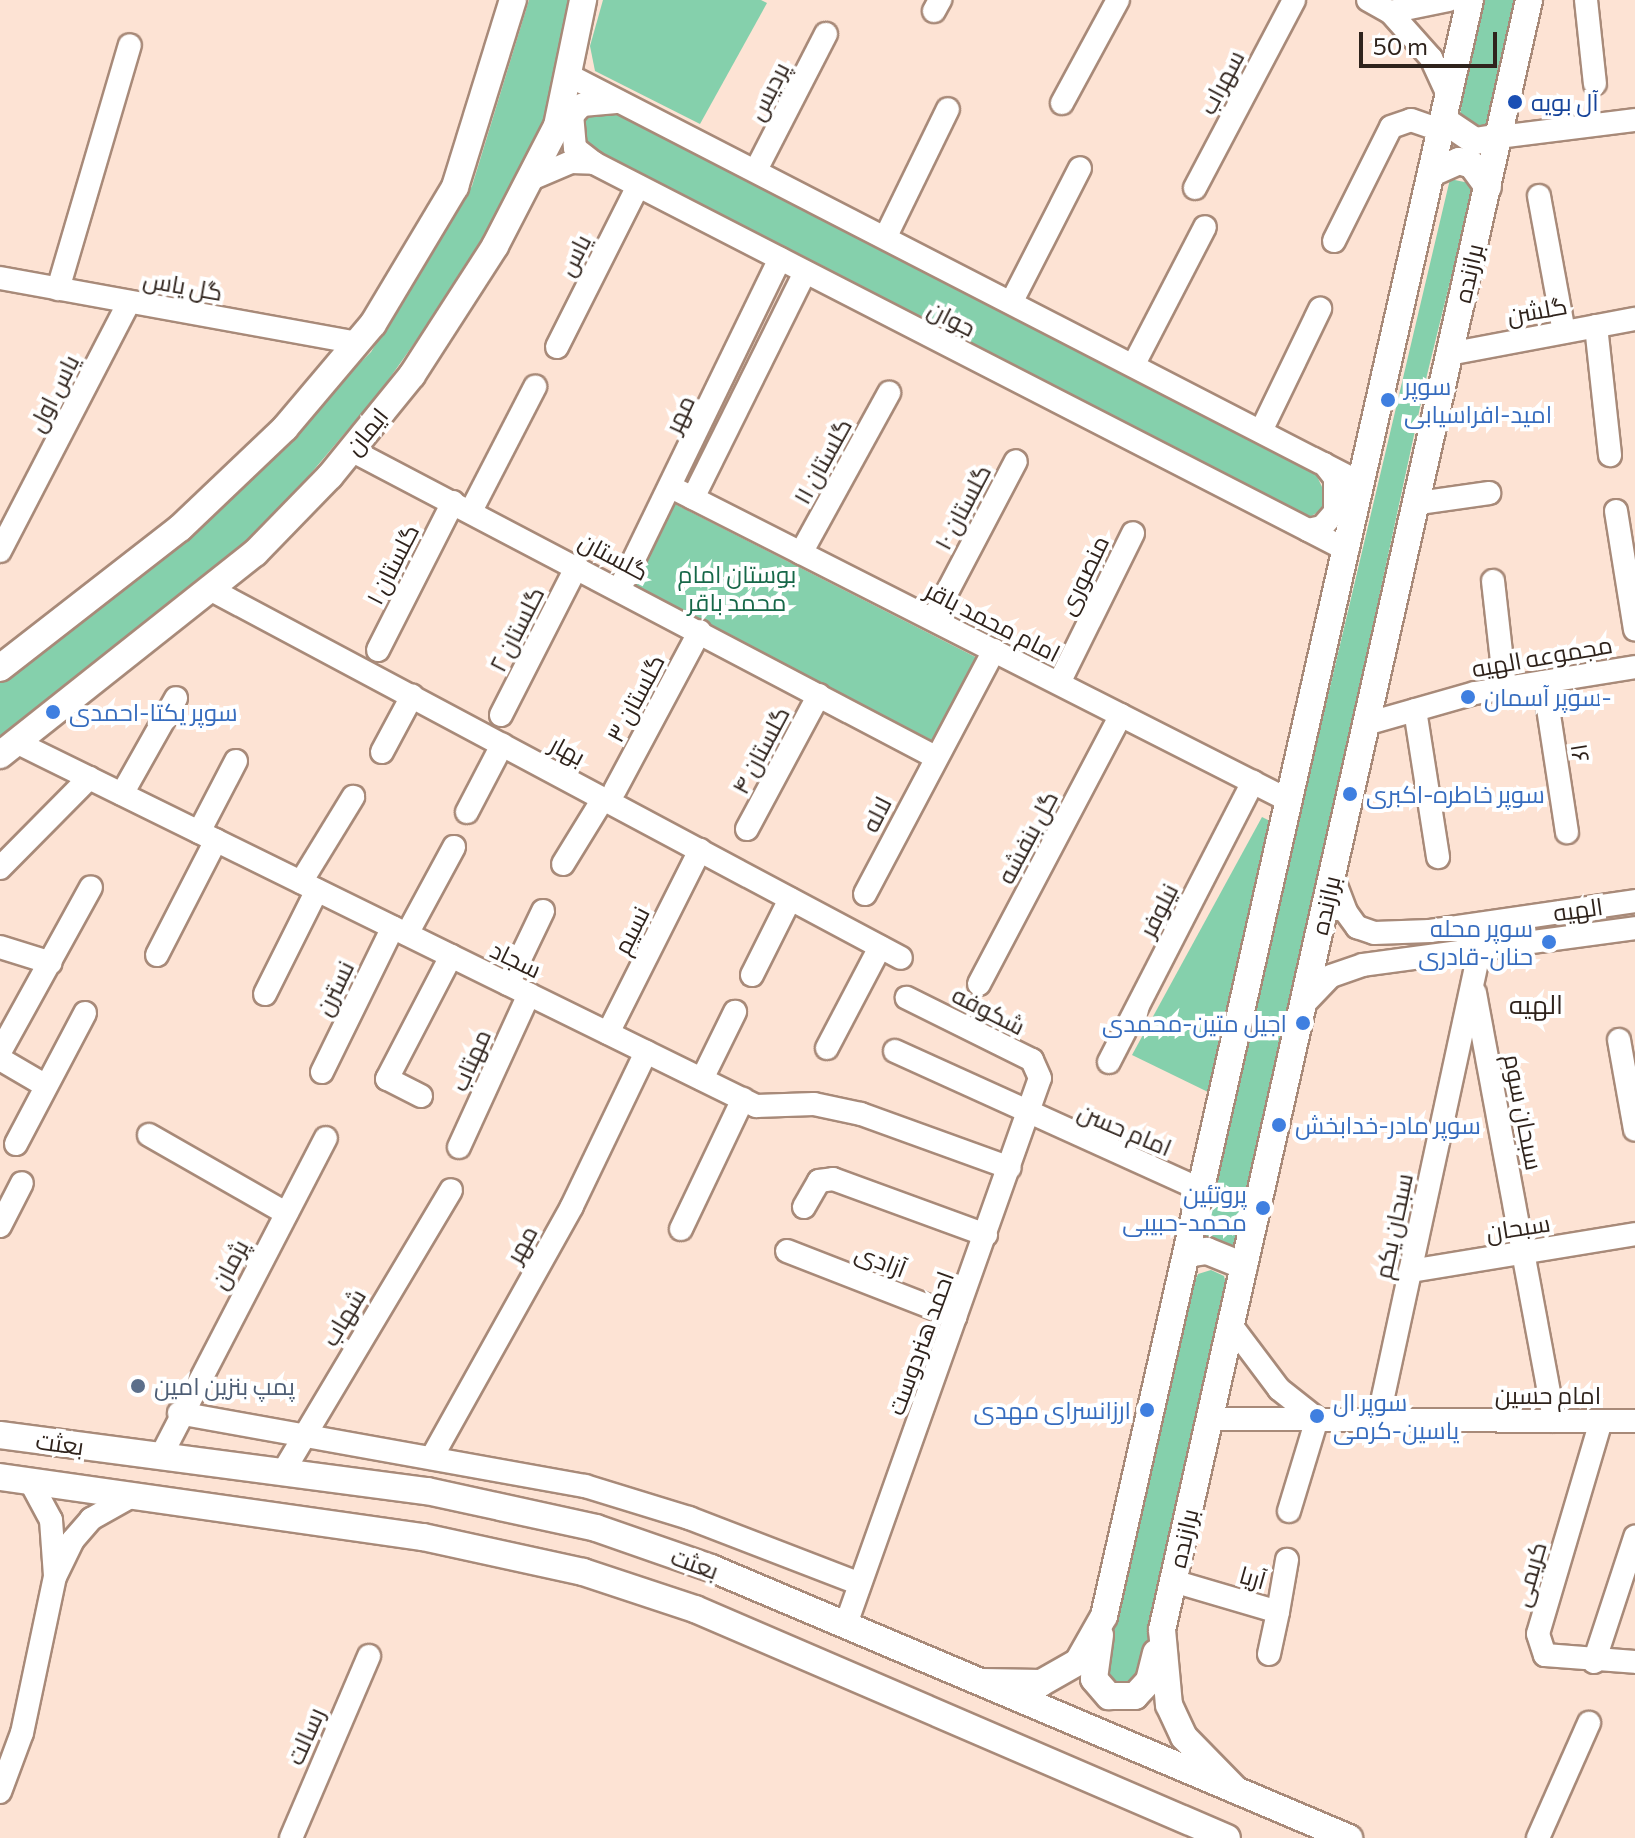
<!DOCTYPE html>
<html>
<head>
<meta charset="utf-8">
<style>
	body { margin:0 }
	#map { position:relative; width:1635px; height:1838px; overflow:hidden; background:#fde3d4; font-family:Commissioner,Cairo,sans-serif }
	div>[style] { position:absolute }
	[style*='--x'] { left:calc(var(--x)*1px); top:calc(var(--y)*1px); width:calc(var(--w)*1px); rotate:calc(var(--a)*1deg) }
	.green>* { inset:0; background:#85d0ac; transform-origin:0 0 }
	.roads { filter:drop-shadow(2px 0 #a88a79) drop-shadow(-2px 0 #a88a79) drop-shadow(0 2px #a88a79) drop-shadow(0 -2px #a88a79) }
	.minor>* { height:22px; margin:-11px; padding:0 11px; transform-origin:11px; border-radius:11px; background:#fff }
	.major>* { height:26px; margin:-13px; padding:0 13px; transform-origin:13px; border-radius:13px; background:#fff }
	.dots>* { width:22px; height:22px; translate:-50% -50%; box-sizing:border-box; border:4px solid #fff; border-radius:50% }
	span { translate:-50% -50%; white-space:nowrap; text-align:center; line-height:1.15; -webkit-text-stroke:8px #fff; paint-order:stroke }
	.street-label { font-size:24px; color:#2f231c }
	.transit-label { font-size:24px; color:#164399 }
	.left { translate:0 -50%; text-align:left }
	.shop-label { font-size:24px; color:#366cbe }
	.right { translate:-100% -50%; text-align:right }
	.park-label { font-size:24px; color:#166748 }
	.service-label { font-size:24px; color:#4e5e75 }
	.neighbourhood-label { font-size:26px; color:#2f231c }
	.scale { position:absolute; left:1359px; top:32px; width:138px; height:36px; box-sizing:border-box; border:4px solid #2f231c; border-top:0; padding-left:10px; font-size:24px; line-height:28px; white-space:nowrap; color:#2f231c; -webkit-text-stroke:6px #fff; paint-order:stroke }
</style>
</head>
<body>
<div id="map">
	<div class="green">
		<i style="clip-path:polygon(529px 0,572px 0,546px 119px,480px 250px,382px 389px,253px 542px,0 745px,0 679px,187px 534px,371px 352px,472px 186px)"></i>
		<i style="clip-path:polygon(603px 0,761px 0,767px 3px,700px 124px,595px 71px,590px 46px)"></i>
		<i style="clip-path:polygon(1479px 0,1515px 0,1488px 127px,1459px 121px)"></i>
		<i style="clip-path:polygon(596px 108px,621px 116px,1285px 454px,1315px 472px,1330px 504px,1307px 519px,584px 147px,582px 114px)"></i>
		<i style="clip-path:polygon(1450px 179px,1474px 184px,1427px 375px,1244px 1223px,1235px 1245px,1217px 1250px,1199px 1242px)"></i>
		<i style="left:673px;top:503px;width:340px;height:94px;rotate:27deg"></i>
		<i style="clip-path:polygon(1262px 817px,1270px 821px,1208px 1092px,1132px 1055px)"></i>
		<i style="clip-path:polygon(1211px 1270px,1224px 1276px,1227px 1289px,1149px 1658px,1141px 1678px,1124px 1684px,1108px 1681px,1103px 1666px,1111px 1628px,1191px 1290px,1198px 1274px)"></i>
	</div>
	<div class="roads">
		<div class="minor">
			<i style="--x:1368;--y:0;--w:25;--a:29"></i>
			<i style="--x:1390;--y:12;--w:62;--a:48.3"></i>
			<i style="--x:1431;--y:58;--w:43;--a:65.2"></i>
			<i style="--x:1586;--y:0;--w:84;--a:83.9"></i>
			<i style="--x:934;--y:11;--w:13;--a:-61"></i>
			<i style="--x:1390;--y:12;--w:60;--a:-11.5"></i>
			<i style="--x:568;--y:75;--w:893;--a:27.25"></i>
			<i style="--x:1062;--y:103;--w:117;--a:-61.5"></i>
			<i style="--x:1499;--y:137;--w:137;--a:-7.1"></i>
			<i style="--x:594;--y:163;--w:24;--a:-142"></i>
			<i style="--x:575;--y:148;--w:32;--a:-95"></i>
			<i style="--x:572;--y:116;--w:15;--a:-48"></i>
			<i style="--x:582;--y:105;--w:37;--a:-5"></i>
			<i style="--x:756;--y:170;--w:153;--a:-62.8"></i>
			<i style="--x:529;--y:180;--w:46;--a:-23.2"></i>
			<i style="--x:571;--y:162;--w:23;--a:2"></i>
			<i style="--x:594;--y:163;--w:847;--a:27.2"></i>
			<i style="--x:1195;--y:188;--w:212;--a:-62.2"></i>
			<i style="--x:1539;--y:196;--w:138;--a:79.6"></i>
			<i style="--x:886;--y:236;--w:141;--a:-64"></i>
			<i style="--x:1334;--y:241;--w:127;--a:-63.4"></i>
			<i style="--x:1391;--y:127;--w:21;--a:-19"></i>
			<i style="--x:1411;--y:120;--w:34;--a:19"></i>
			<i style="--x:0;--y:278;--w:364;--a:10.3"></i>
			<i style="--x:58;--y:289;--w:254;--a:-73.6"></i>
			<i style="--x:1012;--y:301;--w:149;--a:-62.9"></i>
			<i style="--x:1596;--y:326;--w:130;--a:83.8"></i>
			<i style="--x:557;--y:347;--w:180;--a:-63.3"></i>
			<i style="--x:1449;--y:354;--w:189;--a:-10.7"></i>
			<i style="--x:1134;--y:364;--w:154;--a:-62.6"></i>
			<i style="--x:1261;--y:431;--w:136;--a:-64.2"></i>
			<i style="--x:351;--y:450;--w:660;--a:27.73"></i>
			<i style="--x:673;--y:488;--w:692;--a:26.9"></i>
			<i style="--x:693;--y:498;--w:252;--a:-63.6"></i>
			<i style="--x:1419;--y:503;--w:71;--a:-8.1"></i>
			<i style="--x:471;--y:511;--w:140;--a:-62.7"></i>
			<i style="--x:1616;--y:511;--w:120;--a:80.9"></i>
			<i style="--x:1308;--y:530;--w:14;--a:-12"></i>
			<i style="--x:1322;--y:527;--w:20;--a:-49"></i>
			<i style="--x:1335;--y:512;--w:34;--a:-90"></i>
			<i style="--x:1335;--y:478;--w:18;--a:-128"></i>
			<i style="--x:0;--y:551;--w:280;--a:-62.6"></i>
			<i style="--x:801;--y:553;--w:183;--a:-61.2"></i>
			<i style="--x:1493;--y:581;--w:108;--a:83.6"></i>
			<i style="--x:620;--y:588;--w:366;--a:-64.1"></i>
			<i style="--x:210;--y:589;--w:783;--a:28.1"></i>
			<i style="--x:933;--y:619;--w:178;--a:-62.3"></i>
			<i style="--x:378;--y:650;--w:166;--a:-63.1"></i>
			<i style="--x:1544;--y:682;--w:152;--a:81.3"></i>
			<i style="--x:1059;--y:683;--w:167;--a:-63.7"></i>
			<i style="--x:1415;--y:710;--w:149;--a:81.1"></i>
			<i style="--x:501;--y:715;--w:167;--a:-63"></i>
			<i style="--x:1366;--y:724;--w:113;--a:-15.9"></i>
			<i style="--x:1475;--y:693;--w:162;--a:-9.2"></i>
			<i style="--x:16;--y:742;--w:825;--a:26.19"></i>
			<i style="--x:756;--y:1106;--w:58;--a:-2"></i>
			<i style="--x:814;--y:1104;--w:48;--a:12"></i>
			<i style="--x:861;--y:1114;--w:158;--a:19.9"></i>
			<i style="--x:382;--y:752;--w:64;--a:-61.8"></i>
			<i style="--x:615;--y:790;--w:180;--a:-61.9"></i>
			<i style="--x:122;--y:794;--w:110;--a:-60.6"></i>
			<i style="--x:467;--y:812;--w:76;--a:-62.4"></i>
			<i style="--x:747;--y:829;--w:152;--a:-61.8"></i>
			<i style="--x:199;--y:832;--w:80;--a:-62.5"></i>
			<i style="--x:563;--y:864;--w:76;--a:-58.4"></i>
			<i style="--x:0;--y:868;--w:127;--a:-45.3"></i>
			<i style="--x:1332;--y:875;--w:40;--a:69"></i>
			<i style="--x:1346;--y:912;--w:19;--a:54"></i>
			<i style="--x:1357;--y:927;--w:18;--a:19"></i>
			<i style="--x:1374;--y:933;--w:56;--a:-2"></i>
			<i style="--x:1430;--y:931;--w:207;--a:-8.3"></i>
			<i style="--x:301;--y:882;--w:100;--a:-58.5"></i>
			<i style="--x:865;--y:894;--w:276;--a:-62.1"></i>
			<i style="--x:407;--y:934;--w:99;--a:-61.6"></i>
			<i style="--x:0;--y:947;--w:53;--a:17.4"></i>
			<i style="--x:157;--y:955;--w:129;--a:-62.8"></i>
			<i style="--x:752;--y:975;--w:85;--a:-63.4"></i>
			<i style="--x:508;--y:984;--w:81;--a:-64.4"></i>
			<i style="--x:979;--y:984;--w:304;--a:-62.2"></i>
			<i style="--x:1475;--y:993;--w:435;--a:79.5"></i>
			<i style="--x:265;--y:994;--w:116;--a:-63.4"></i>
			<i style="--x:1303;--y:1005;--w:40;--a:-46"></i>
			<i style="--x:1331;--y:976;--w:34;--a:-19"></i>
			<i style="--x:1363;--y:965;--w:275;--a:-7.7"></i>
			<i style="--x:608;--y:1033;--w:205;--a:-63.3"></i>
			<i style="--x:1619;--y:1040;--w:91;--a:79.9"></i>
			<i style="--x:827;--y:1048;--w:114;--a:-62.3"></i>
			<i style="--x:895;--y:1051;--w:336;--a:24.4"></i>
			<i style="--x:0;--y:1052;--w:188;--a:-61.1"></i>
			<i style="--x:0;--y:1059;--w:53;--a:30.4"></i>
			<i style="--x:1109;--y:1062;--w:315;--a:-62.8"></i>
			<i style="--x:322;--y:1072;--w:161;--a:-63.9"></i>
			<i style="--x:702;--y:1079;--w:75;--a:-63.8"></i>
			<i style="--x:421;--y:1096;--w:38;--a:-153"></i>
			<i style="--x:387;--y:1079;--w:139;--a:-62.5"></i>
			<i style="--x:149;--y:1135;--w:158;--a:29.7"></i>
			<i style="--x:16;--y:1144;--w:148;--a:-62.2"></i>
			<i style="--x:459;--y:1147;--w:168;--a:-65.4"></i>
			<i style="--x:804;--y:1207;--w:30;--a:-60"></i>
			<i style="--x:819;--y:1181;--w:14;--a:-8"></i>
			<i style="--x:833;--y:1179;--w:163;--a:20.1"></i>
			<i style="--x:0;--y:1226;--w:48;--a:-62.9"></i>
			<i style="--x:681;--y:1229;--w:144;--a:-64.5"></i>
			<i style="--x:787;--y:1251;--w:181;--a:21.3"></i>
			<i style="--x:1410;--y:1271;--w:228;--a:-9.3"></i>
			<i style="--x:1231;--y:1325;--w:80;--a:53.1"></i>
			<i style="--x:1279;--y:1389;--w:48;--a:38.3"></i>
			<i style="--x:179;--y:1413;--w:413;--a:10.2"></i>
			<i style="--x:585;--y:1486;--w:109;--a:17.1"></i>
			<i style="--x:689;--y:1518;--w:183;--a:21.1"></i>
			<i style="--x:1210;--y:1419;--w:425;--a:0.3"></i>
			<i style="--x:1378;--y:1420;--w:482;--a:-77.8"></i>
			<i style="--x:1601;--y:1421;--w:222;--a:106.5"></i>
			<i style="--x:1538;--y:1634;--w:22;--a:72"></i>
			<i style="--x:1545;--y:1655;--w:90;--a:4.4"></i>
			<i style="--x:161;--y:1456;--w:358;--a:-62.6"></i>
			<i style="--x:432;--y:1457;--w:287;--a:-60.8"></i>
			<i style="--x:572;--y:1206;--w:171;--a:-64.3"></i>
			<i style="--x:283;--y:1472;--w:328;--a:-59.2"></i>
			<i style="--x:30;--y:1481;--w:44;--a:61.7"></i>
			<i style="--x:51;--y:1520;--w:56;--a:85.9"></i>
			<i style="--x:1289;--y:1511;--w:96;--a:-73.1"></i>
			<i style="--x:1173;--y:1581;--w:109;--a:16.4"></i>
			<i style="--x:1278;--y:1612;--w:43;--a:102.1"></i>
			<i style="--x:1278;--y:1612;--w:53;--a:-80.2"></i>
			<i style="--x:846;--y:1624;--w:579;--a:-70.44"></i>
			<i style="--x:1040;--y:1078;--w:20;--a:-114"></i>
			<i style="--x:1032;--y:1060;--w:140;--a:-153.6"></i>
			<i style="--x:1594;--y:1662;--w:132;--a:-71.8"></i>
			<i style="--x:0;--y:1792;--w:63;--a:-69.6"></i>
			<i style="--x:22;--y:1733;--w:159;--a:-78.1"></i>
			<i style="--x:55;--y:1577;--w:41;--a:-64.1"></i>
			<i style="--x:73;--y:1540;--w:28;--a:-49"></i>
			<i style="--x:91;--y:1519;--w:47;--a:-29.3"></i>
			<i style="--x:291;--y:1838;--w:198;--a:-66.8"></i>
			<i style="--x:1538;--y:1838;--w:126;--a:-66.1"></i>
		</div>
		<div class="major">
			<i style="--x:1445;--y:121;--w:36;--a:34"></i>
			<i style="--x:1475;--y:141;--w:24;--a:-9"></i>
			<i style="--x:1434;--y:172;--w:27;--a:-24"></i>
			<i style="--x:1459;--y:161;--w:14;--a:17"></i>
			<i style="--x:1472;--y:165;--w:27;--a:54"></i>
			<i style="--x:0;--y:668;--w:228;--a:-37.9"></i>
			<i style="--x:180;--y:528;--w:145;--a:-43.6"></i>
			<i style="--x:285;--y:428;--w:136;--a:-49.8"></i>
			<i style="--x:373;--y:324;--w:160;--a:-59.1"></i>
			<i style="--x:455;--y:187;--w:196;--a:-72.8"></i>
			<i style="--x:0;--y:755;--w:325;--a:-38.4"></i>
			<i style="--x:255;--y:553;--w:107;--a:-45.8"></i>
			<i style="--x:330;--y:476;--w:130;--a:-50.9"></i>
			<i style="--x:412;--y:375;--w:153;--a:-57.2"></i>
			<i style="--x:495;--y:246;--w:135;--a:-62.7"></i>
			<i style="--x:557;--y:126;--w:129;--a:-78.3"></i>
			<i style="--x:1187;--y:1254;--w:20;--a:-9"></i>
			<i style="--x:1207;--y:1251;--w:40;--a:22"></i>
			<i style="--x:0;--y:1435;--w:431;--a:7.5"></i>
			<i style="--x:427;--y:1491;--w:173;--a:12.3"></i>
			<i style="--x:596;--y:1528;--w:122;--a:19.2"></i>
			<i style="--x:711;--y:1568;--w:693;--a:22.94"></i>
			<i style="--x:0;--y:1477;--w:427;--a:8.1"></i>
			<i style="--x:423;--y:1537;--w:164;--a:12.3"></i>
			<i style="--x:583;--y:1572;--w:118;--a:18.3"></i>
			<i style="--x:695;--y:1609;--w:579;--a:23.29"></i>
			<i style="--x:1100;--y:1635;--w:44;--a:97.8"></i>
			<i style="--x:1094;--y:1679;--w:23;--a:49"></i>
			<i style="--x:1109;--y:1696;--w:26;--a:0"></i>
			<i style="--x:1135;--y:1696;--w:21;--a:-47"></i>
			<i style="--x:1149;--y:1681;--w:29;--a:-76"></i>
			<i style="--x:982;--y:1682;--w:59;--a:1"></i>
			<i style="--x:1041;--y:1683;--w:43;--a:-29.6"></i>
			<i style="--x:1078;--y:1662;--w:53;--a:-60.5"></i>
			<i style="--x:1104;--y:1616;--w:1657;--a:-77.24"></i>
			<i style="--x:1236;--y:1790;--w:74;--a:-134.5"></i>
			<i style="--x:1184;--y:1737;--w:35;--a:-115"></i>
			<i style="--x:1169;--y:1705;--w:75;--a:-95.3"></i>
			<i style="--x:1162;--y:1630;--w:1671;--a:-77.31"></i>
		</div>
	</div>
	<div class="dots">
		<i style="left:1515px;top:102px;background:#1a4fb4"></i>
		<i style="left:1388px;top:400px;background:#3f7fe0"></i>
		<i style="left:1468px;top:697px;background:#3f7fe0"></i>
		<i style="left:53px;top:712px;background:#3f7fe0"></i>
		<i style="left:1350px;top:794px;background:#3f7fe0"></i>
		<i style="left:1549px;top:942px;background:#3f7fe0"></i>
		<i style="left:1303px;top:1023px;background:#3f7fe0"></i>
		<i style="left:1279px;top:1125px;background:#3f7fe0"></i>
		<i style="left:1263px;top:1208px;background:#3f7fe0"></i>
		<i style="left:138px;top:1386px;background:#5c6f8a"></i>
		<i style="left:1147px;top:1410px;background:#3f7fe0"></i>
		<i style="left:1317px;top:1416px;background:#3f7fe0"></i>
	</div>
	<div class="street-label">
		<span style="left:1221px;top:82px;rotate:-62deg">سهراب</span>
		<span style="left:768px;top:91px;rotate:-63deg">پردیس</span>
		<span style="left:574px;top:255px;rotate:-63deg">یاس</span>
		<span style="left:1468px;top:273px;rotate:-77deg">برازنده</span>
		<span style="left:183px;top:285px;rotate:10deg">گل یاس</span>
		<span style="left:1537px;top:310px;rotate:-10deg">گلشن</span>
		<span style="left:952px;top:318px;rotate:27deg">جوان</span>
		<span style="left:53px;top:393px;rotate:-63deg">یاس اول</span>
		<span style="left:679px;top:414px;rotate:-65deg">مهر</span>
		<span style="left:366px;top:431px;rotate:-51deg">ایمان</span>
		<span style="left:822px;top:461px;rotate:-61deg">گلستان ۱۱</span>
		<span style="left:962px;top:507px;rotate:-62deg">گلستان ۱۰</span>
		<span style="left:614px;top:556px;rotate:28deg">گلستان</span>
		<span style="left:392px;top:564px;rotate:-63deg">گلستان ۱</span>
		<span style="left:1083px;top:575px;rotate:-64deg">منصوری</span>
		<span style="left:993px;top:621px;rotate:27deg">امام محمد باقر</span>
		<span style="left:516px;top:629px;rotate:-63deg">گلستان ۲</span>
		<span style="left:1542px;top:656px;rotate:-10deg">مجموعه الهیه</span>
		<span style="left:635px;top:698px;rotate:-62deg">گلستان ۳</span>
		<span style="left:568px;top:750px;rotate:28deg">بهار</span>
		<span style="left:760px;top:750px;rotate:-62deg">گلستان ۴</span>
		<span style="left:1581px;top:753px;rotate:81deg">۱۶</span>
		<span style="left:876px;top:814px;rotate:-63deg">لاله</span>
		<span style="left:1027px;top:837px;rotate:-62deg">گل بنفشه</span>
		<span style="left:1325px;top:905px;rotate:-77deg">برازنده</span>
		<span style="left:1578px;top:909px;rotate:-8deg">الهیه</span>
		<span style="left:1158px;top:910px;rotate:-63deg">نیلوفر</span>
		<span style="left:631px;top:930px;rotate:-63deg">نسیم</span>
		<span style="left:516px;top:959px;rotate:26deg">سجاد</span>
		<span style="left:334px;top:988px;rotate:-64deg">نسترن</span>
		<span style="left:989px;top:1010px;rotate:27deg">شکوفه</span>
		<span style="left:470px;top:1060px;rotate:-66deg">مهتاب</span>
		<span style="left:1524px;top:1112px;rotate:79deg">سبحان سوم</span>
		<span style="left:1125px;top:1129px;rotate:23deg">امام حسن</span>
		<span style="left:1393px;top:1226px;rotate:-78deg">سبحان یکم</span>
		<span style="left:1518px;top:1227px;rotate:-9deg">سبحان</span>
		<span style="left:521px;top:1244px;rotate:-61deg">مهر</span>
		<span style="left:881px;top:1260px;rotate:21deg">آزادی</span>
		<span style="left:229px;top:1264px;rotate:-62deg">پژمان</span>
		<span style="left:343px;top:1317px;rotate:-59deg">شهاب</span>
		<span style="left:920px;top:1343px;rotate:-70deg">احمد هنردوست</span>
		<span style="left:1548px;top:1395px">امام حسین</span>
		<span style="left:60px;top:1443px;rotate:8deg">بعثت</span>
		<span style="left:1183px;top:1538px;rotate:-77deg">برازنده</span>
		<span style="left:695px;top:1563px;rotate:20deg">بعثت</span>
		<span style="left:1529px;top:1574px;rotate:-74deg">کریمی</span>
		<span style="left:1253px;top:1577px;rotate:16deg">آریا</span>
		<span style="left:305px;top:1736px;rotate:-66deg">رسالت</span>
	</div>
	<div class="transit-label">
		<span class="left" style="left:1531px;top:102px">آل بویه</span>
	</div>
	<div class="shop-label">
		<span class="left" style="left:1404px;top:400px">سوپر<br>امید-افراسیابی</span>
		<span class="left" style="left:1484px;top:697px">سوپر آسمان-</span>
		<span class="left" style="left:69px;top:712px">سوپر یکتا-احمدی</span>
		<span class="left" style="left:1366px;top:794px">سوپر خاطره-اکبری</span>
		<span class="right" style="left:1533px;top:942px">سوپر محله<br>حنان-قادری</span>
		<span class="right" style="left:1287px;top:1023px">اجیل متین-محمدی</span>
		<span class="left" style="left:1295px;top:1125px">سوپر مادر-خدابخش</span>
		<span class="right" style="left:1247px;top:1208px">پروتئین<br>محمد-حبیبی</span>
		<span class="left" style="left:1333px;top:1416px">سوپر ال<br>یاسین-کرمی</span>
		<span class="right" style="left:1131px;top:1410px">ارزانسرای مهدی</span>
	</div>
	<div class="park-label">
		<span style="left:737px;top:588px">بوستان امام<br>محمد باقر</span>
	</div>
	<div class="service-label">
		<span class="left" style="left:154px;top:1386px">پمپ بنزین امین</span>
	</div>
	<div class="neighbourhood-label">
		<span style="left:1536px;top:1004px">الهیه</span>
	</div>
	<div class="scale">50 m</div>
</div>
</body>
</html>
